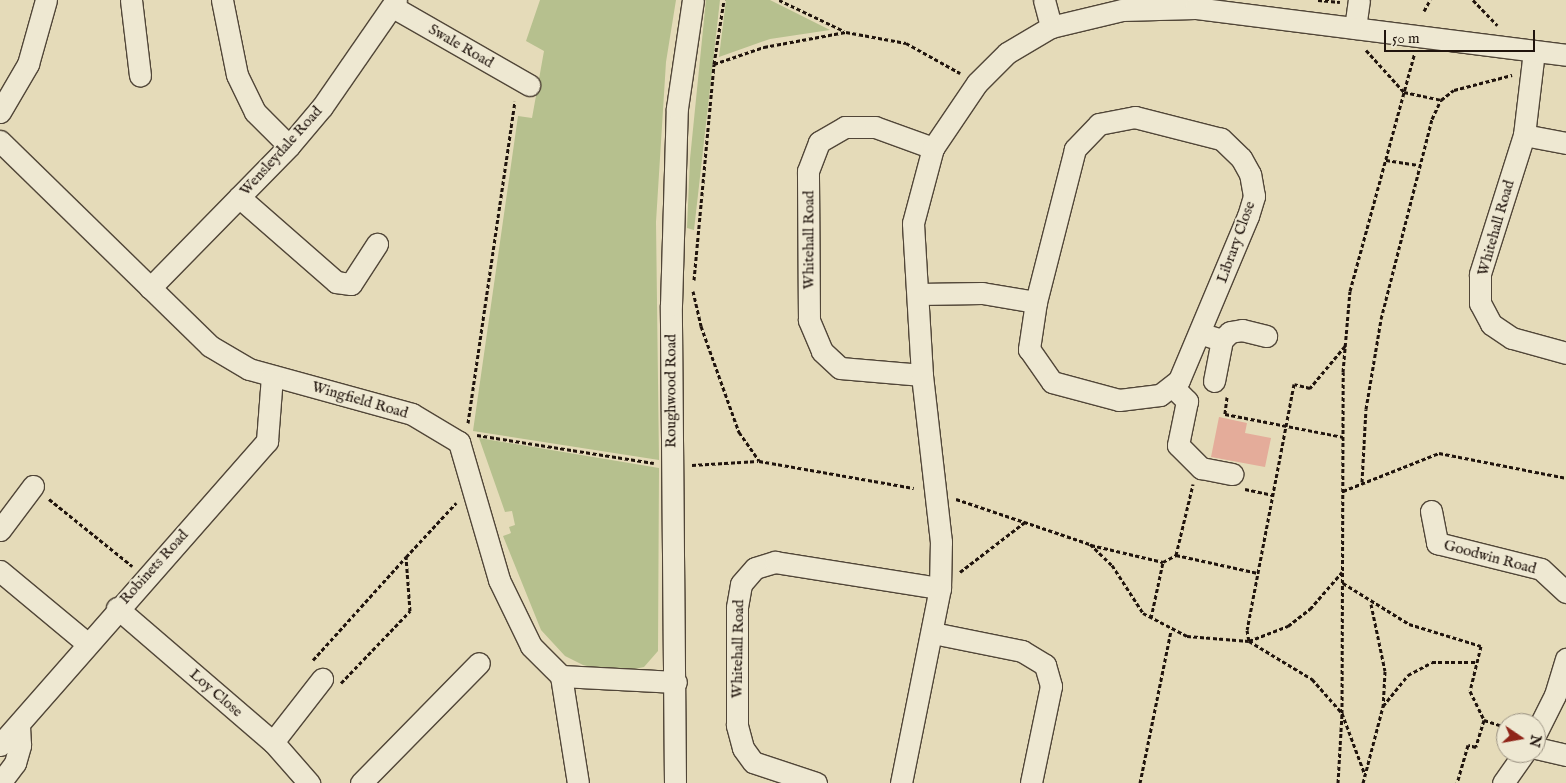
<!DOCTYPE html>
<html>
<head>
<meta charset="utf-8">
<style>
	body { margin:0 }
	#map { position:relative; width:1566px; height:783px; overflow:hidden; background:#e5dbb9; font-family:"IM FELL English",serif }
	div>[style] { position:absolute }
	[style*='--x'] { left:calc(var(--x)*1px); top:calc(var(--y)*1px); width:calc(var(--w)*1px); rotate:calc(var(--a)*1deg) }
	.green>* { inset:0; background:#b6c08e }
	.building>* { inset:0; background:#e4ac9a }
	.path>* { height:3px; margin-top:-1.5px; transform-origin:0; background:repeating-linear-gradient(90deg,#20140d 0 4px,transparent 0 6.5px) }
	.roads { filter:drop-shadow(1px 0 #514638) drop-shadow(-1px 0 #514638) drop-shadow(0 1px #514638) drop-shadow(0 -1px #514638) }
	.minor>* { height:21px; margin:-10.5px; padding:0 10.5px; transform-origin:10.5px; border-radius:10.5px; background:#eee8d2 }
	span { translate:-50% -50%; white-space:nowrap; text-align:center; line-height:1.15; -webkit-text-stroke:4px #eee8d2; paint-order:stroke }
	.street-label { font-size:15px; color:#20140d }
	.north { position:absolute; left:1496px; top:713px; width:50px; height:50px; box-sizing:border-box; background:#eee8d2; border:1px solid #9c9383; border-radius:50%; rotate:102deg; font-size:14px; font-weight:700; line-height:20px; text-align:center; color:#20140d }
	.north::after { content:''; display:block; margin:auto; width:18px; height:22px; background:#8f2418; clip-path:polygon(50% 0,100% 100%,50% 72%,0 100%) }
	.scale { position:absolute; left:1384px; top:30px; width:151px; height:22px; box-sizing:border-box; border:2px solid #20140d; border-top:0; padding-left:6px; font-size:15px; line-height:18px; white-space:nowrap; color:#20140d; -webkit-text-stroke:4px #eee8d2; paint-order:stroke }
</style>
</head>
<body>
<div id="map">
	<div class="green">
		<i style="clip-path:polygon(540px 0,676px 0,666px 62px,656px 222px,659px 460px,473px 431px,518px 116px,532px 118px,544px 51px,526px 41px)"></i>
		<i style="clip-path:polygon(706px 0,720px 0,694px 230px,687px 228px,690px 159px)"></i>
		<i style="clip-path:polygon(726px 0,770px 0,830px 30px,770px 39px,719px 57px)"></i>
		<i style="clip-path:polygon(479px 438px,659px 468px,658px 651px,644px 667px,616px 673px,583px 665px,565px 656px,541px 630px,503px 536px,511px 533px,509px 527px,515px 525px,512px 511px,505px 512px)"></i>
	</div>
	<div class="building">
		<i style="clip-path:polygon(1219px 417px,1247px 423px,1245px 433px,1271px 438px,1265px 467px,1211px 457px)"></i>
	</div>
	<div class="path">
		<i style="--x:779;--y:0;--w:72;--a:25.5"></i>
		<i style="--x:1318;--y:0;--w:22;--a:5"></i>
		<i style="--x:1473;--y:0;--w:35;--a:46"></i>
		<i style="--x:1424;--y:11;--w:13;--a:-61"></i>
		<i style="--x:1366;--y:50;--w:57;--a:47.9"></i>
		<i style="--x:1404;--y:92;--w:38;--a:12"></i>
		<i style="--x:714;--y:64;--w:53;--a:-18.8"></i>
		<i style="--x:764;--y:47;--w:83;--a:-10.4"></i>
		<i style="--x:846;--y:32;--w:61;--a:10.4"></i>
		<i style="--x:906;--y:43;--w:62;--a:29.1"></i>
		<i style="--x:1386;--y:160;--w:31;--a:9"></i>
		<i style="--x:694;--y:280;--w:217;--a:-84.7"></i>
		<i style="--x:714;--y:64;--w:65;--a:-81.1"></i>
		<i style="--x:693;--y:291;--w:36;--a:77"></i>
		<i style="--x:701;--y:326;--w:113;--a:70.3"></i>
		<i style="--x:739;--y:432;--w:35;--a:55"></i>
		<i style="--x:759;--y:461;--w:157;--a:9.9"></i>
		<i style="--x:1345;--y:346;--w:55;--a:129.8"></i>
		<i style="--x:1310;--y:388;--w:16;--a:-166"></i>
		<i style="--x:1294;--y:384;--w:250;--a:100.8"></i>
		<i style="--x:1247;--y:630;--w:11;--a:80"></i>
		<i style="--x:1249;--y:641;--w:74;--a:31.1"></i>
		<i style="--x:1312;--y:679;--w:45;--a:48.6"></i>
		<i style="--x:1342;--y:713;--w:66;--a:69.6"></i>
		<i style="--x:1227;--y:397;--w:17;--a:97"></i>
		<i style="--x:1225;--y:414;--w:120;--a:11"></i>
		<i style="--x:468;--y:423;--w:325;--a:-81.7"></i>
		<i style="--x:477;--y:435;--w:179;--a:9"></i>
		<i style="--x:692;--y:465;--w:66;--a:-3.5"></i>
		<i style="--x:1362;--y:482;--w:73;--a:-86.9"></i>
		<i style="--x:1366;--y:409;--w:91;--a:-80.5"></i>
		<i style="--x:1381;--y:319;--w:206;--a:-75.7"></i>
		<i style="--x:1432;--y:119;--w:21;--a:-65"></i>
		<i style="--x:1441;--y:100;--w:16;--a:-38"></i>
		<i style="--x:1454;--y:90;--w:60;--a:-14.5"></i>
		<i style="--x:1245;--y:489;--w:29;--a:12"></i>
		<i style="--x:1343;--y:491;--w:103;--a:-21.6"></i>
		<i style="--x:1439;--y:453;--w:129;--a:11.1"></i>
		<i style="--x:49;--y:499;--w:107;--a:38.9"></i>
		<i style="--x:956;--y:499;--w:141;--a:18.6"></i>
		<i style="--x:1090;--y:544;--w:30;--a:44"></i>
		<i style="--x:1112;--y:565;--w:57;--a:57.1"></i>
		<i style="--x:1143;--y:613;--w:50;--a:27.6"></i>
		<i style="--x:1187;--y:636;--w:62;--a:4.6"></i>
		<i style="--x:1249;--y:641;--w:42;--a:-21"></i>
		<i style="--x:1288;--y:626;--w:28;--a:-38"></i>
		<i style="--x:1310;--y:609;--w:49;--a:-49.1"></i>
		<i style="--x:1091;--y:545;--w:74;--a:13.3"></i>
		<i style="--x:1176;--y:555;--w:84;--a:12.4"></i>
		<i style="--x:960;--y:572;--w:82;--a:-37.6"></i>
		<i style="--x:1343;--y:583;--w:78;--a:31.8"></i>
		<i style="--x:1409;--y:624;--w:75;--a:17"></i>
		<i style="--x:1481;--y:646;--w:46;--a:103.7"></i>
		<i style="--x:1470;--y:691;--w:32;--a:64"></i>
		<i style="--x:1484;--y:720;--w:28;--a:107"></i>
		<i style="--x:1476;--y:747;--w:8;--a:-166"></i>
		<i style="--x:1468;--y:745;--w:40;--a:106"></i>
		<i style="--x:1371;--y:604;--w:68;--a:78.2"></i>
		<i style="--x:1385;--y:671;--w:35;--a:93"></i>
		<i style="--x:1151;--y:618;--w:57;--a:-77.9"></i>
		<i style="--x:1163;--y:562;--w:15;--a:-28"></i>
		<i style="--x:1176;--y:555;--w:73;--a:-76.5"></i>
		<i style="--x:313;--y:660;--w:139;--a:-47.9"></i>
		<i style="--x:341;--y:683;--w:100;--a:-46.2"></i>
		<i style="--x:410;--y:611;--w:54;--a:-94.2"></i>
		<i style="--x:406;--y:557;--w:74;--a:-47.2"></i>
		<i style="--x:1484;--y:720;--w:23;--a:18"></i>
		<i style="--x:1140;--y:783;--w:155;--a:-78.5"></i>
		<i style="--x:1338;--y:783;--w:70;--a:-86.7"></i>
		<i style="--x:1342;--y:713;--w:341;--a:-89.8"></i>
		<i style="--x:1343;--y:372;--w:81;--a:-85.1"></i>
		<i style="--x:1350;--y:291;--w:245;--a:-74.8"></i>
		<i style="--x:1363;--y:783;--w:80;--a:-75.4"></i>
		<i style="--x:1383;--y:706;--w:40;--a:-51"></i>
		<i style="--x:1408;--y:675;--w:27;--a:-28"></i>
		<i style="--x:1432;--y:662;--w:45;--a:0"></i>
	</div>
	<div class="roads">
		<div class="minor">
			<i style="--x:131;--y:0;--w:76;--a:83.2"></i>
			<i style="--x:222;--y:0;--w:76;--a:78.7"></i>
			<i style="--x:237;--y:75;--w:41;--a:64.1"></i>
			<i style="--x:255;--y:112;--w:48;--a:45"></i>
			<i style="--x:1044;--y:0;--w:28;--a:75"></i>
			<i style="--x:393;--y:7;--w:157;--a:29.8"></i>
			<i style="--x:1355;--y:28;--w:28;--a:-82"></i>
			<i style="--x:1534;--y:51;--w:85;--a:96.8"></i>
			<i style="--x:1524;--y:135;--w:146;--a:107.6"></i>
			<i style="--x:1480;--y:274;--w:29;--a:90"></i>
			<i style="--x:1480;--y:303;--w:24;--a:62"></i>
			<i style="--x:1491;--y:324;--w:25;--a:34"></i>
			<i style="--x:1512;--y:338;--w:56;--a:15.5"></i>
			<i style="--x:0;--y:112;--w:56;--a:-59.7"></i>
			<i style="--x:28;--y:64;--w:66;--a:-74.3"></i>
			<i style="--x:1524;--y:135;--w:43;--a:10.8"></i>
			<i style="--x:0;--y:141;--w:293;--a:44.3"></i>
			<i style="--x:210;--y:346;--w:45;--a:30.5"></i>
			<i style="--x:249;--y:369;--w:169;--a:15.4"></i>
			<i style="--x:412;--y:414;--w:55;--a:30.8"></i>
			<i style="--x:459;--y:442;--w:144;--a:73.8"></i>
			<i style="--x:499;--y:580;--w:73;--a:64.1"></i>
			<i style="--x:531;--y:646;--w:42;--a:45"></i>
			<i style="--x:561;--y:676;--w:115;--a:3"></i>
			<i style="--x:239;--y:197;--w:129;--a:41.2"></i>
			<i style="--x:336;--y:282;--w:15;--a:8"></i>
			<i style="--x:351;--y:284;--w:48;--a:-57"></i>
			<i style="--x:150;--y:288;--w:199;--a:-45.6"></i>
			<i style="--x:289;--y:146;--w:51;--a:-49.8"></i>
			<i style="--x:322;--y:107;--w:130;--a:-55.3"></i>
			<i style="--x:918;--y:294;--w:64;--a:-0.9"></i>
			<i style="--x:982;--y:293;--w:55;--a:9.5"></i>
			<i style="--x:1036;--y:302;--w:48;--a:98.5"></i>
			<i style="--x:1029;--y:349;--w:40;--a:55.1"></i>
			<i style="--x:1052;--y:382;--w:69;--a:15"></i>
			<i style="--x:1119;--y:400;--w:41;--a:-7"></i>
			<i style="--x:1160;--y:395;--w:24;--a:-38"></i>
			<i style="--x:1179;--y:380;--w:178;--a:-67.2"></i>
			<i style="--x:1248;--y:216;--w:21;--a:-73"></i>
			<i style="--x:1254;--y:196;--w:22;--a:-100"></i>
			<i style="--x:1250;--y:174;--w:18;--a:-119"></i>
			<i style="--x:1241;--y:158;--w:28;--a:-136"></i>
			<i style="--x:1221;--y:139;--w:89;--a:-165.7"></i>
			<i style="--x:1135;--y:117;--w:37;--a:169"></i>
			<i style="--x:1099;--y:124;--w:35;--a:134"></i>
			<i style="--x:1075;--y:149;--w:158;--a:104.3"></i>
			<i style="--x:1202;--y:334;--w:21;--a:17"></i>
			<i style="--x:1222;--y:340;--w:11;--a:-45"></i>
			<i style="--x:1230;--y:332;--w:12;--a:-9"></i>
			<i style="--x:1242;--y:330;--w:25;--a:14"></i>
			<i style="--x:922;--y:375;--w:82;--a:-175.1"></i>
			<i style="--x:840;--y:368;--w:25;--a:-137"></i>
			<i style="--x:822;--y:351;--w:34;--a:-113"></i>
			<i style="--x:809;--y:320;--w:149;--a:-90.4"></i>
			<i style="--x:808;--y:171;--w:31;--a:-69"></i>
			<i style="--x:819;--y:142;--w:30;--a:-30"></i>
			<i style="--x:845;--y:127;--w:30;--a:0"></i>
			<i style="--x:875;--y:127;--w:62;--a:19.9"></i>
			<i style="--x:1214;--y:381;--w:42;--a:-79"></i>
			<i style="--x:1173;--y:387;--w:20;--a:45"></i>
			<i style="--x:1187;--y:401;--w:45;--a:101.6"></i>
			<i style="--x:1178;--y:445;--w:33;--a:45"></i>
			<i style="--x:1201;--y:468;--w:32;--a:11"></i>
			<i style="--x:1431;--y:511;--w:33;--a:79"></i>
			<i style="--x:1437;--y:543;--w:107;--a:14"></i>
			<i style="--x:1541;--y:569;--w:34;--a:43"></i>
			<i style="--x:0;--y:530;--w:55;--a:-53.1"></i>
			<i style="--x:0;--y:571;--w:114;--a:39.7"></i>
			<i style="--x:117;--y:608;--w:206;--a:40.7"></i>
			<i style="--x:273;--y:742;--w:55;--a:48.7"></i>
			<i style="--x:933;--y:633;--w:91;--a:11.4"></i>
			<i style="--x:1022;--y:651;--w:27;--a:31"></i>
			<i style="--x:1045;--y:665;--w:22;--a:74"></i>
			<i style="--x:1051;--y:686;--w:99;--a:101.7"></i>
			<i style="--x:561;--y:676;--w:108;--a:81"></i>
			<i style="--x:1536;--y:733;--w:42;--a:-63.4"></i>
			<i style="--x:1555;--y:695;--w:38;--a:-73"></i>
			<i style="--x:273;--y:742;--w:80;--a:-52.1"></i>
			<i style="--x:0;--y:745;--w:405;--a:-48.7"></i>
			<i style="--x:267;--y:441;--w:65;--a:-85.6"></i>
			<i style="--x:1536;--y:748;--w:31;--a:13"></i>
			<i style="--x:0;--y:783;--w:25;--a:-53"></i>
			<i style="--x:15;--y:763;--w:19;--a:-74"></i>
			<i style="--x:20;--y:745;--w:19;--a:-93"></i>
			<i style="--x:361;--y:783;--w:168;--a:-45.5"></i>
			<i style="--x:675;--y:783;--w:478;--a:-90.5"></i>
			<i style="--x:671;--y:305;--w:197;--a:-88.3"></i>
			<i style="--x:677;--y:108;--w:109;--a:-81.6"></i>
			<i style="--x:816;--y:783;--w:66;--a:-161.6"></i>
			<i style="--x:753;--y:762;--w:17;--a:-126"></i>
			<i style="--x:743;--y:748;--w:24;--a:-105"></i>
			<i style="--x:737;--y:725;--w:118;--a:-90"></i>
			<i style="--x:737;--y:607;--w:23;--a:-80"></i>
			<i style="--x:741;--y:584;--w:21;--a:-49"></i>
			<i style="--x:755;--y:568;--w:21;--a:-17"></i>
			<i style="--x:775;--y:562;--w:167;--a:9"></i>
			<i style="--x:901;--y:783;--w:199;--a:-78.7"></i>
			<i style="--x:940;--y:588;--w:46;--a:-88.8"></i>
			<i style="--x:941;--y:542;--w:168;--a:-96.5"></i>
			<i style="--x:922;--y:375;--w:152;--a:-93.4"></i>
			<i style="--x:913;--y:223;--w:78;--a:-75.1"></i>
			<i style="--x:933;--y:148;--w:78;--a:-55.9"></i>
			<i style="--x:977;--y:83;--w:42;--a:-45"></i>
			<i style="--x:1007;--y:53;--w:51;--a:-30.6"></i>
			<i style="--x:1051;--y:27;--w:73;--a:-13.5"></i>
			<i style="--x:1122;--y:10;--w:73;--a:-1.6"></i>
			<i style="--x:1195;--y:8;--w:374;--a:7.2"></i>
			<i style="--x:1503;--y:783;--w:37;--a:-55"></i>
		</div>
	</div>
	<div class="street-label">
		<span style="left:461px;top:46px;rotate:30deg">Swale Road</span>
		<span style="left:281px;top:151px;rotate:-48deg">Wensleydale Road</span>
		<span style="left:1496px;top:228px;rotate:-74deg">Whitehall Road</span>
		<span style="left:809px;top:240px;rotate:-90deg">Whitehall Road</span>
		<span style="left:1236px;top:242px;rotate:-70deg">Library Close</span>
		<span style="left:671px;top:391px;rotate:-90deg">Roughwood Road</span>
		<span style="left:360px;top:400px;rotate:16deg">Wingfield Road</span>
		<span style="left:1490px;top:557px;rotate:15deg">Goodwin Road</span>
		<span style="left:154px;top:567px;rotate:-48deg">Robinets Road</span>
		<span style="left:738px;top:649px;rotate:-89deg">Whitehall Road</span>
		<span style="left:216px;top:693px;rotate:41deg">Loy Close</span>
	</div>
	<div class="north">N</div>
	<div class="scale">50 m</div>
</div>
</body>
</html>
